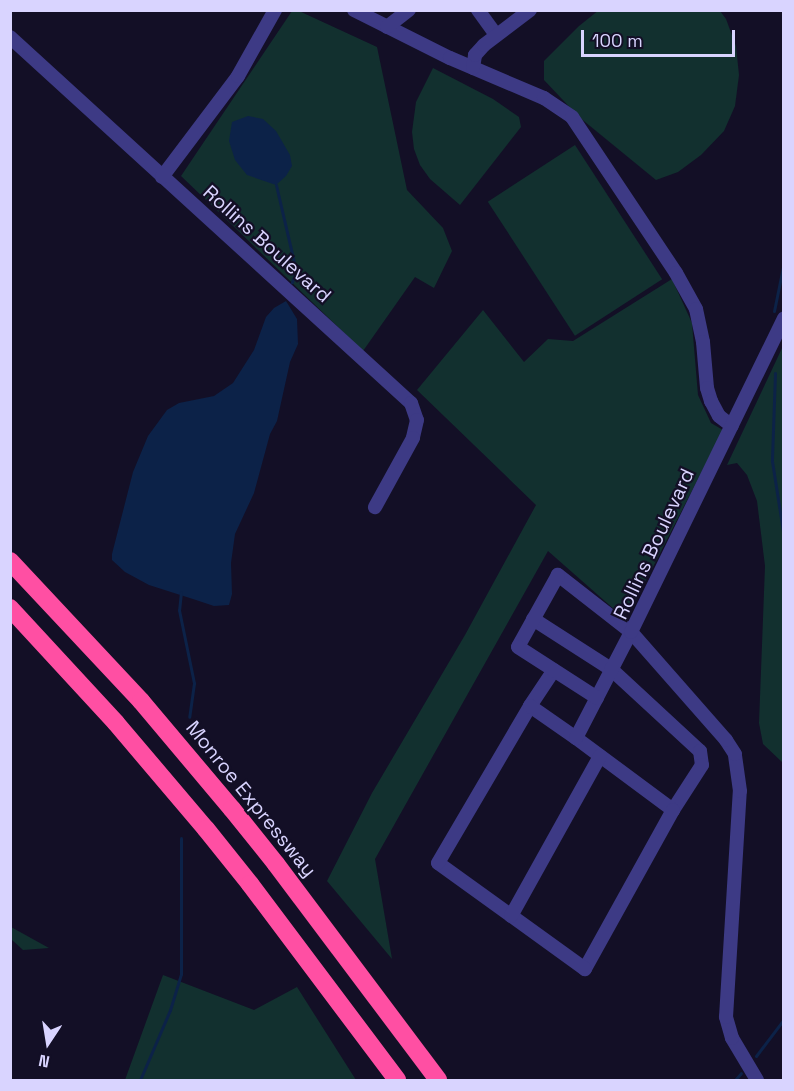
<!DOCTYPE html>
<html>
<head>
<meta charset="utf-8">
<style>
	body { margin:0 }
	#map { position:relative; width:794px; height:1091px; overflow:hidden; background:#130f26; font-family:"Space Grotesk",sans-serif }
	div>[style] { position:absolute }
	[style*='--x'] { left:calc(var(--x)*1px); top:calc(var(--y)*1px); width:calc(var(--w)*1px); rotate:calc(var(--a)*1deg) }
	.green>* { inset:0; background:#12302f; transform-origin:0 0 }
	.water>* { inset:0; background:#0c2248 }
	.stream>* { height:3px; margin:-1.5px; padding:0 1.5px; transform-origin:1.5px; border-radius:1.5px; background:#0c2248 }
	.minor>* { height:14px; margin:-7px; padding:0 7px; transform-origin:7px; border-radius:7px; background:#3d3a85 }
	.highway>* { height:18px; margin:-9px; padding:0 9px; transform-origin:9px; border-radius:9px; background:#ff4fa3 }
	span { translate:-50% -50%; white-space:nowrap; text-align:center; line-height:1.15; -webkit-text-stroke:4.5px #130f26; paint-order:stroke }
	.street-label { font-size:20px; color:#d9d4ff }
	.frame { position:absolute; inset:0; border:12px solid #d9d4ff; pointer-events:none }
	.north { position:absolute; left:18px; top:1013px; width:60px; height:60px; -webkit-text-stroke:4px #130f26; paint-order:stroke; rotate:192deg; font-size:16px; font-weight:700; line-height:24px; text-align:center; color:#d9d4ff }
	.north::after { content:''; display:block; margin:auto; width:21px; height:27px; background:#d9d4ff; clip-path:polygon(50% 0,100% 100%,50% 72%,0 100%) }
	.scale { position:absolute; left:581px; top:30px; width:154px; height:27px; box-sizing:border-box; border:3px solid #d9d4ff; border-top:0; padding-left:8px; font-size:18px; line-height:21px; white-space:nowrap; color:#d9d4ff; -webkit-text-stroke:4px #130f26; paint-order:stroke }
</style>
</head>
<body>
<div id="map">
	<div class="green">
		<i style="clip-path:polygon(599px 10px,720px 11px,726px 19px,736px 46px,739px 75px,735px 106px,724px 131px,701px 155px,678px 172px,656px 180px,579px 117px,544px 80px,544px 61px,579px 26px)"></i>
		<i style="clip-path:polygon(292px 11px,299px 11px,377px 47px,407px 190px,443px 228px,452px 251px,434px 288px,415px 277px,363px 351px,181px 176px)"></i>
		<i style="clip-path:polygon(433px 68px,493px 99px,519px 117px,521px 127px,460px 205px,430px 179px,420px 165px,414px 149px,412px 132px,416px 102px)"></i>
		<i style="left:575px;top:145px;width:160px;height:104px;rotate:57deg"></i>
		<i style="clip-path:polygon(672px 279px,692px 323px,698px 395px,711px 423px,723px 430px,630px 612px,615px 610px,548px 551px,375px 859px,392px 959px,327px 881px,372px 793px,465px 635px,536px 505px,417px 390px,483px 310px,524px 362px,548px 339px,573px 341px)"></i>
		<i style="clip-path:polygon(783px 346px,783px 763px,763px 744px,759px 723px,765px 566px,757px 501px,747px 475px,737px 463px,727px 465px)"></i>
		<i style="clip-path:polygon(11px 927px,49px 948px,23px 950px,11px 939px)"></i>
		<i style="clip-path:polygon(163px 975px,254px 1010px,297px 987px,356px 1080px,125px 1080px)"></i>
	</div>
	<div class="water">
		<i style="clip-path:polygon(248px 116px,263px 119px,276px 131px,290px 155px,292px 166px,286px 176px,276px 185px,247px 175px,235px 160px,229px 141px,232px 122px)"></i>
		<i style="clip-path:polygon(286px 301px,297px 319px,298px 344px,290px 362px,277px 421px,270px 434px,254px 493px,235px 534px,231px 563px,232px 594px,229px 605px,214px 606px,196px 600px,149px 585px,125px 572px,112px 560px,112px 554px,133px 472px,148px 436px,167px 410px,179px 403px,214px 396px,233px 383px,254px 350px,266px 317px,274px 308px)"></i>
	</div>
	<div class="stream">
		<i style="--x:276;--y:185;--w:88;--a:76.9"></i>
		<i style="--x:296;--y:271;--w:12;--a:110"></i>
		<i style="--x:774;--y:311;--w:50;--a:-78.5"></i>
		<i style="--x:775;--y:373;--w:88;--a:92"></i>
		<i style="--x:772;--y:461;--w:78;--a:81.1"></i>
		<i style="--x:181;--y:592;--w:18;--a:96"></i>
		<i style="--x:179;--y:610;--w:75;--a:78.4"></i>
		<i style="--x:194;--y:683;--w:34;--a:98"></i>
		<i style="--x:756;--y:1056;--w:46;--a:-52.9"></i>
		<i style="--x:140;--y:1080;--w:76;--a:-66.8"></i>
		<i style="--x:170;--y:1010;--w:38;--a:-73"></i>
		<i style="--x:181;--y:974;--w:136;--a:-90"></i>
		<i style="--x:735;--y:1080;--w:9;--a:-49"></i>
	</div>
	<div class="minor">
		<i style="--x:354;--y:10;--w:107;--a:26.6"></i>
		<i style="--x:450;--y:58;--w:102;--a:23.1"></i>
		<i style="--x:544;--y:98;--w:34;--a:34"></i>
		<i style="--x:572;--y:117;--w:187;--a:56.3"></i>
		<i style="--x:676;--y:273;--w:41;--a:60.9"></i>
		<i style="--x:696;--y:309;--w:34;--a:78"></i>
		<i style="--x:703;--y:342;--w:46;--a:85"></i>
		<i style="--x:707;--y:388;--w:14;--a:73"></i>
		<i style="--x:711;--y:401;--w:17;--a:62"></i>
		<i style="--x:719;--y:416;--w:16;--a:38"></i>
		<i style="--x:478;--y:10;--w:31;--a:54"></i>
		<i style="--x:387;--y:27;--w:28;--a:-38"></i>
		<i style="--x:10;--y:37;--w:543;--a:42.39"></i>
		<i style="--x:411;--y:403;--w:18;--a:71"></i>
		<i style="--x:417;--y:420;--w:18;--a:103"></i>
		<i style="--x:413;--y:438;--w:79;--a:118.8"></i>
		<i style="--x:473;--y:68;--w:13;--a:-81"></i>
		<i style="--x:475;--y:55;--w:13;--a:-48"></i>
		<i style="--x:484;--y:45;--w:58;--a:-37.3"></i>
		<i style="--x:162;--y:177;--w:126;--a:-53"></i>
		<i style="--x:238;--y:76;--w:76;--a:-60.7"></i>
		<i style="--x:533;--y:619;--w:93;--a:32.7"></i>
		<i style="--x:611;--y:669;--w:121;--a:42.7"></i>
		<i style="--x:700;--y:751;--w:14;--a:82"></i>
		<i style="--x:702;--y:765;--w:54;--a:122.8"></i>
		<i style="--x:530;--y:706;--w:43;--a:-56.3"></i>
		<i style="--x:576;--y:738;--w:121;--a:36.6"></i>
		<i style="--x:673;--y:810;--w:182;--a:119"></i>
		<i style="--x:585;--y:969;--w:181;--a:-144.2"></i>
		<i style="--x:438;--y:863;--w:182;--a:-59.6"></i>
		<i style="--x:530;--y:706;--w:56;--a:34.8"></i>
		<i style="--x:576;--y:738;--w:119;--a:-62.6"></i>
		<i style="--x:631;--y:632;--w:93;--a:-142"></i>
		<i style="--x:558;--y:575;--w:82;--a:119.1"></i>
		<i style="--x:518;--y:647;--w:94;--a:32.8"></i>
		<i style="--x:511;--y:916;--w:183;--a:-60.9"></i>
		<i style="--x:757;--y:1080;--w:49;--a:-120.8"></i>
		<i style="--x:732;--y:1038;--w:22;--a:-106"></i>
		<i style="--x:726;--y:1017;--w:226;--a:-86.5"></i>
		<i style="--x:740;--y:791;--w:37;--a:-98"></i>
		<i style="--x:735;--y:754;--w:17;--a:-123"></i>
		<i style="--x:726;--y:740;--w:144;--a:-131.3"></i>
		<i style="--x:631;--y:632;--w:349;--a:-64"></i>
	</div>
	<div class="highway">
		<i style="--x:10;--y:561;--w:192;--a:46.9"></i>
		<i style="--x:141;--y:701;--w:141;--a:49.9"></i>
		<i style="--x:232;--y:809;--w:70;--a:51.3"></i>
		<i style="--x:276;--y:864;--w:270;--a:53.1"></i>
		<i style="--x:10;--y:608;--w:156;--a:47.3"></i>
		<i style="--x:116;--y:723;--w:139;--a:49.7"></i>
		<i style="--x:206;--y:829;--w:70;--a:51.3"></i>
		<i style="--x:250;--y:884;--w:245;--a:53.1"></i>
	</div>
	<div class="street-label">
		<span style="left:267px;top:244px;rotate:42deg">Rollins Boulevard</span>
		<span style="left:654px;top:544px;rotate:-65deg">Rollins Boulevard</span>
		<span style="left:251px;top:799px;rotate:51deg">Monroe Expressway</span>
	</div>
	<div class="frame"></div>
	<div class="north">N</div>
	<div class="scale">100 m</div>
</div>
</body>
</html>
